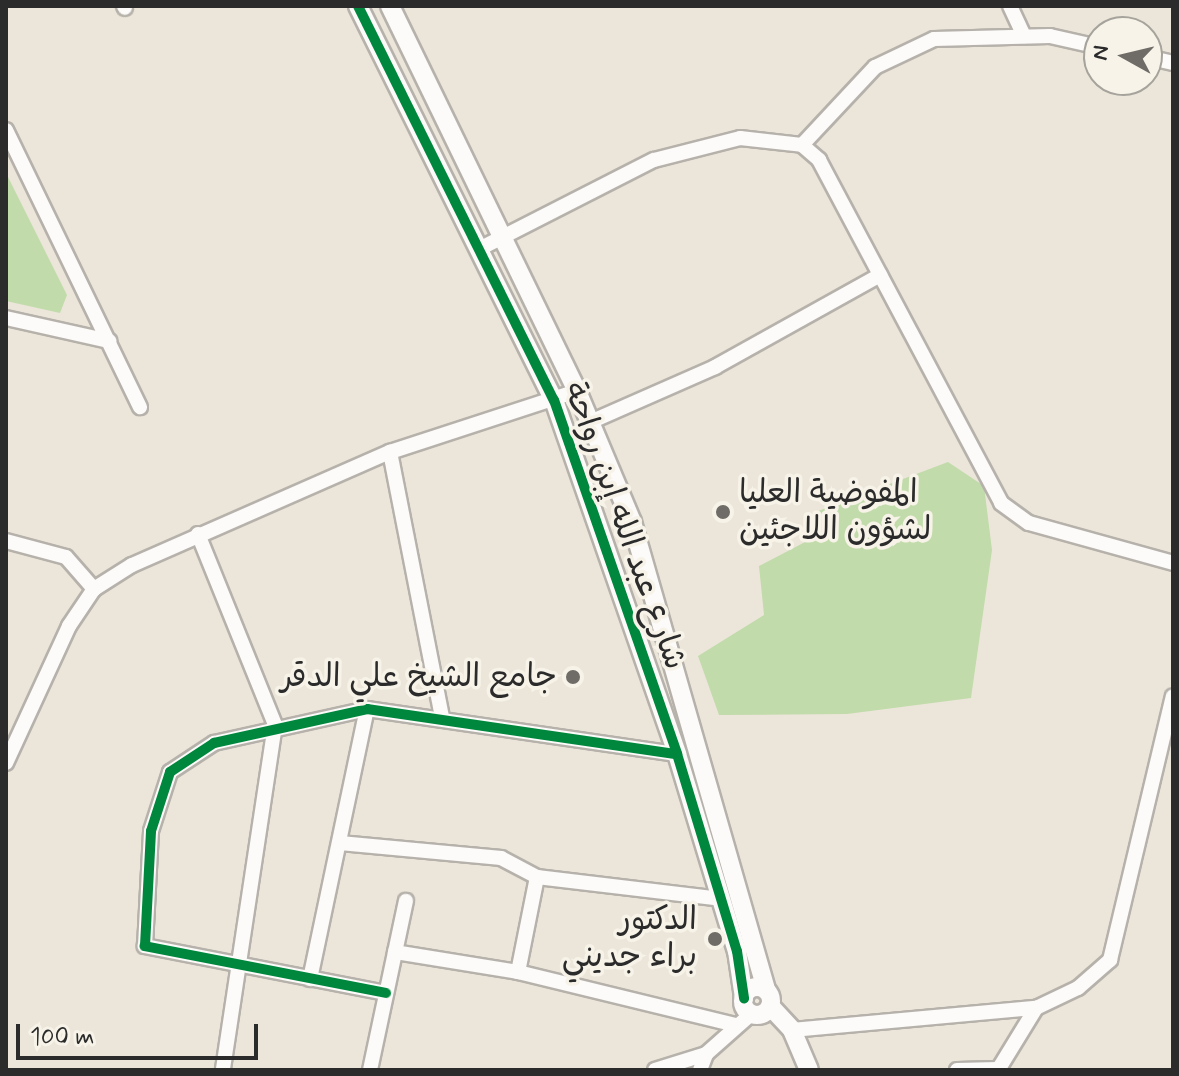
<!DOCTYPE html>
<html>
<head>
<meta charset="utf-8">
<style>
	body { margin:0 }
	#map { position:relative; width:1179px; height:1076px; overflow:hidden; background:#ece6da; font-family:Mynerve,"Playpen Sans Arabic",sans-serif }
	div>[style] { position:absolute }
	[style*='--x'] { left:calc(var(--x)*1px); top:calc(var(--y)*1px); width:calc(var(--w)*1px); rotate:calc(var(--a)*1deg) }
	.green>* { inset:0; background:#c1dbaa }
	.roads { filter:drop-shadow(2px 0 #b6b2ab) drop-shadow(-2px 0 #b6b2ab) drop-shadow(0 2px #b6b2ab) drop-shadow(0 -2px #b6b2ab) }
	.minor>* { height:14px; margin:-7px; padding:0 7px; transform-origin:7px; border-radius:7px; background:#fcfbf9 }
	.tertiary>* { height:18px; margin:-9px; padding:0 9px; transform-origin:9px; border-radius:9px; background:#fcfbf9 }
	.tertiary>.ring { margin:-9px; padding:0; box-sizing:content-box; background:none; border:18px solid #fcfbf9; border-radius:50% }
	.cycleway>* { height:10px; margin:-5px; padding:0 5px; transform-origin:5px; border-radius:5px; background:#00873e }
	.dots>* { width:22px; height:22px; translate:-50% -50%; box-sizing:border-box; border:4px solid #f7f3e8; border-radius:50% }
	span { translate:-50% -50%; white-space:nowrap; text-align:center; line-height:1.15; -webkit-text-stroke:7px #f7f3e8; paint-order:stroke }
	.poi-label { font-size:32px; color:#2b2b2b }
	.left { translate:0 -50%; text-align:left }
	.right { translate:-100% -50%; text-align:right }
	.street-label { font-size:32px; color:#2b2b2b }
	.frame { position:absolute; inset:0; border:8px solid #2b2b2b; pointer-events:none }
	.north { position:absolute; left:1083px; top:16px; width:80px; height:80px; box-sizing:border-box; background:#f7f3e8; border:2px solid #a5a39c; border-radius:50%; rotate:278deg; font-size:22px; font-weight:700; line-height:32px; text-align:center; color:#2b2b2b }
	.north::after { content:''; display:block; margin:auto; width:28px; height:36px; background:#6f6c68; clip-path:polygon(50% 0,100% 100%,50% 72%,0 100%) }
	.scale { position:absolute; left:16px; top:1024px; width:242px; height:36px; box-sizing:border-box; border:4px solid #2b2b2b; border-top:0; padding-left:10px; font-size:24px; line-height:28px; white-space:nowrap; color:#2b2b2b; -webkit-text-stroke:6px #f7f3e8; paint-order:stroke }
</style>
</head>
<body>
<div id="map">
	<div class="green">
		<i style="clip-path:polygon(6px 173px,67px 295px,60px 313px,6px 301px)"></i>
		<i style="clip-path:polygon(948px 462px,984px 486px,992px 550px,971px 698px,847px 714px,719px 715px,698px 656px,764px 615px,759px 566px,809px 540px,805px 516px)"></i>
	</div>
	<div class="roads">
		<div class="minor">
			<i style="--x:124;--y:6;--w:2;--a:63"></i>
			<i style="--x:1010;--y:6;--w:33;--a:65"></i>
			<i style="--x:1147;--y:57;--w:27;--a:13"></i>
			<i style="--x:6;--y:130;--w:308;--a:64.2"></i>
			<i style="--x:802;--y:145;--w:107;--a:-46.9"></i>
			<i style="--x:875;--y:67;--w:65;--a:-25.4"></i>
			<i style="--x:934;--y:39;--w:116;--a:-1.5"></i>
			<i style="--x:1050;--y:36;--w:50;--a:12.7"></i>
			<i style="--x:479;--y:249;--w:196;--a:-27"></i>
			<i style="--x:654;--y:160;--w:89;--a:-14.3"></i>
			<i style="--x:740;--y:138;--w:62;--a:6.4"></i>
			<i style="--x:802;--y:145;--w:23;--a:41"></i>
			<i style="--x:819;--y:160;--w:388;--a:62"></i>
			<i style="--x:1001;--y:503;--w:34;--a:36"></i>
			<i style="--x:1029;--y:523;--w:149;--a:15.5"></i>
			<i style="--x:6;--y:318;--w:106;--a:12.6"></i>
			<i style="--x:590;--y:422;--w:137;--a:-23.7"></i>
			<i style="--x:715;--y:367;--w:189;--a:-29.1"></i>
			<i style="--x:390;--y:452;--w:269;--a:78.9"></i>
			<i style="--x:198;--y:534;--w:206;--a:68"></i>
			<i style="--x:275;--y:725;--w:349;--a:98.6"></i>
			<i style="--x:6;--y:541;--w:62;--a:14.9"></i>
			<i style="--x:66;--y:557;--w:43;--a:48.8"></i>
			<i style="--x:6;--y:763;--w:151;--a:-65.3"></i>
			<i style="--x:69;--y:626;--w:45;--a:-56"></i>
			<i style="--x:94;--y:589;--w:45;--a:-32.3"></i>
			<i style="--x:132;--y:565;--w:282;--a:-23.7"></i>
			<i style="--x:390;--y:452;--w:197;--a:-18.1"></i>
			<i style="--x:340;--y:843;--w:162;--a:5.3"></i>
			<i style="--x:501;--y:858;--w:41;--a:27.8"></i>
			<i style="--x:537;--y:877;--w:185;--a:6.8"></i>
			<i style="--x:395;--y:952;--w:125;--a:9.2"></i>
			<i style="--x:518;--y:972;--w:223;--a:13.7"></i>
			<i style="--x:518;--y:972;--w:97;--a:-78.7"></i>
			<i style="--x:310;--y:979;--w:276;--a:-78.1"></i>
			<i style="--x:386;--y:993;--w:246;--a:-169"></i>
			<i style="--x:145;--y:946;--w:115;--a:-87"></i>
			<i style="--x:151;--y:831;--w:62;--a:-72.1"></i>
			<i style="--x:170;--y:772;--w:53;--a:-33.4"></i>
			<i style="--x:214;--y:743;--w:157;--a:-12.5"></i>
			<i style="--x:367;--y:709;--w:313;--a:8.3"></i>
			<i style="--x:792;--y:1030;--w:245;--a:-5.2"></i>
			<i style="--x:1036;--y:1008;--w:47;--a:-25.5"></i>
			<i style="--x:1078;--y:988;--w:43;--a:-41.2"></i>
			<i style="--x:1110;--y:960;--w:271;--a:-76.6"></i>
			<i style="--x:370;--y:1070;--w:173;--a:-78"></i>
			<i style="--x:655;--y:1070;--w:53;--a:-17.4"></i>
			<i style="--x:700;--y:1070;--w:17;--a:-69"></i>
			<i style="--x:706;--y:1054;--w:60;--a:-41.6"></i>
			<i style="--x:957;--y:1070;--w:41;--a:-1.4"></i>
			<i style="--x:998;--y:1070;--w:73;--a:-58.5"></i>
		</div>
		<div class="tertiary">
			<i style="--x:358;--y:6;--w:440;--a:63.6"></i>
			<i style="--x:554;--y:400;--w:375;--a:70.8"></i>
			<i style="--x:677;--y:754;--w:206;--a:73.1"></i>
			<i style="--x:737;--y:951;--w:48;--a:81.5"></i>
			<i style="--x:390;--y:6;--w:428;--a:64.1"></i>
			<i style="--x:577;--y:391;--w:142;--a:67.2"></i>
			<i style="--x:632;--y:522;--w:487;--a:74"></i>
			<i class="ring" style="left:743px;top:987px;width:10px;height:10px"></i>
			<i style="--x:770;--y:1006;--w:33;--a:47"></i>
			<i style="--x:792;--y:1030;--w:43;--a:67"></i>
		</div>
	</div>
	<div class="cycleway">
		<i style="--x:358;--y:6;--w:440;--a:63.6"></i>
		<i style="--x:554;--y:400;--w:375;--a:70.8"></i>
		<i style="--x:677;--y:754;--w:206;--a:73.1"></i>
		<i style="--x:737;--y:951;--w:48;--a:81.5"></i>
		<i style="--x:386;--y:993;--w:246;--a:-169"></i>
		<i style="--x:145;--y:946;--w:115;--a:-87"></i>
		<i style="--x:151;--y:831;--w:62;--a:-72.1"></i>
		<i style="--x:170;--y:772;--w:53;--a:-33.4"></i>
		<i style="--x:214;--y:743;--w:157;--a:-12.5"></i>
		<i style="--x:367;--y:709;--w:313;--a:8.3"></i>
	</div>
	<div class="dots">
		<i style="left:723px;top:512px;background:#6f6c68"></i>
		<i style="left:573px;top:677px;background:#6f6c68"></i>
		<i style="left:715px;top:939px;background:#6f6c68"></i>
	</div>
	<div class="poi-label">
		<span class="left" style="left:739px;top:512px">المفوضية العليا<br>لشؤون اللاجئين</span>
		<span class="right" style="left:557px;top:677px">جامع الشيخ علي الدقر</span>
		<span class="right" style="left:697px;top:939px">الدكتور<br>براء جديني</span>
	</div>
	<div class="street-label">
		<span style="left:624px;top:526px;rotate:70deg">شارع عبد الله إبن رواحة</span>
	</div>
	<div class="frame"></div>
	<div class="north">N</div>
	<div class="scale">100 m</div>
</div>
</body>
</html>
